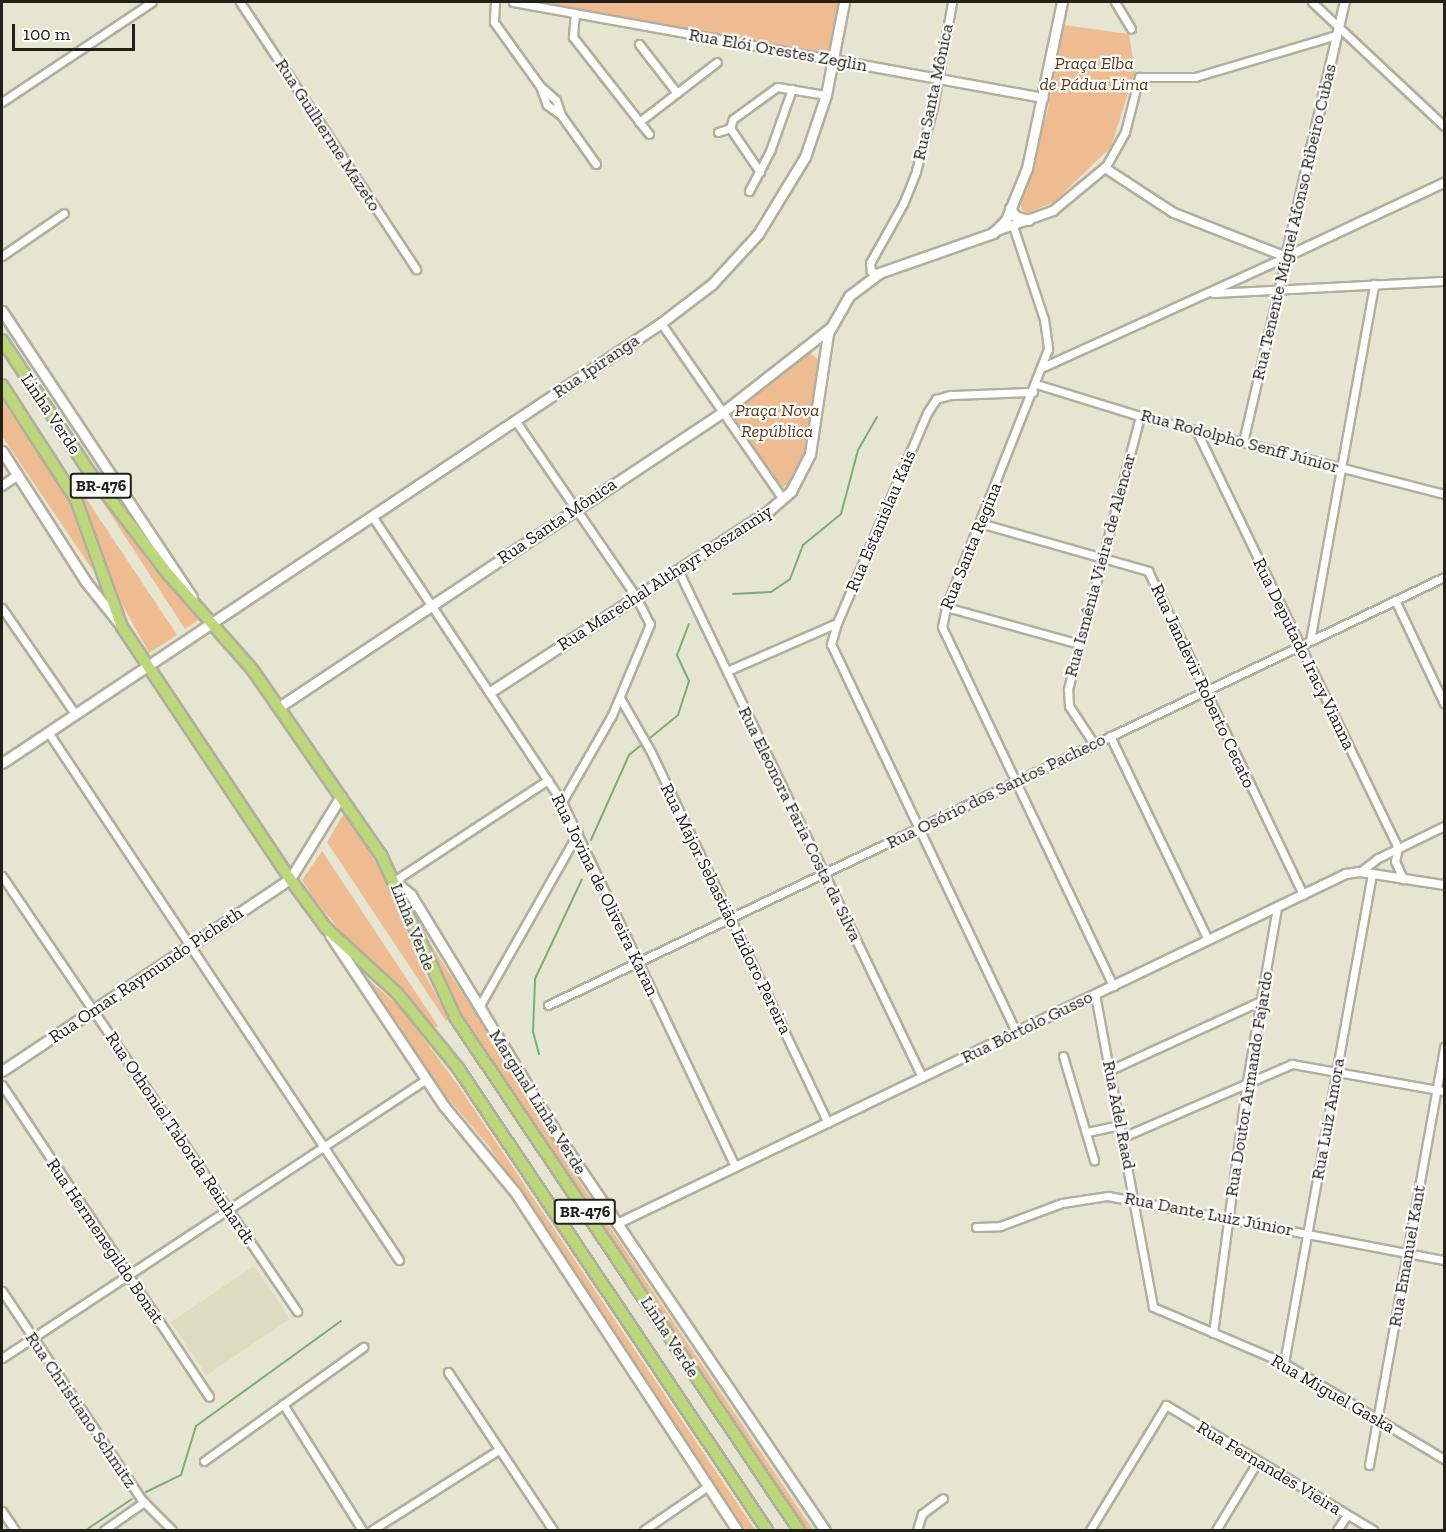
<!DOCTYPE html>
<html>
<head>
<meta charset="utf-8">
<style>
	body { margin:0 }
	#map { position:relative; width:1446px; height:1532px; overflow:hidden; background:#e6e5d2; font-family:"Zilla Slab",serif }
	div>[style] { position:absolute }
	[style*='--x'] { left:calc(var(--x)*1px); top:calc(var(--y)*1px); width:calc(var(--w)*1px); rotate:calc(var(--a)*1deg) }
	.built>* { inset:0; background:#dddbc0; transform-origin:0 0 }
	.green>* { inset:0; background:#efbc91 }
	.stream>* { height:2px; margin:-1px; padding:0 1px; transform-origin:1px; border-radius:1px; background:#7cac7b }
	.roads { filter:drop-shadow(2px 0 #b1b09e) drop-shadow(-2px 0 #b1b09e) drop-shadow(0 2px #b1b09e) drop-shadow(0 -2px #b1b09e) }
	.minor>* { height:7px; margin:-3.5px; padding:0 3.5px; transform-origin:3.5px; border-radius:3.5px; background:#fff }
	.tertiary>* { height:8px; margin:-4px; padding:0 4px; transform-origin:4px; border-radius:4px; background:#fff }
	.secondary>* { height:9px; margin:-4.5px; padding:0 4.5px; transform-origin:4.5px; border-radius:4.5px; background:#fff }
	.trunk>* { height:10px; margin:-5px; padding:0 5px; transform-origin:5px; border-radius:5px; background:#bcd87b }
	span { translate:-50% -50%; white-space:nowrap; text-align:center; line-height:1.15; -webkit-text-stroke:4.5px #fff; paint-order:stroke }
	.shield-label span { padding:2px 4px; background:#fff; border:2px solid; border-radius:4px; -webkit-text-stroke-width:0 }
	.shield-label { font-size:16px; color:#212019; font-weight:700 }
	.street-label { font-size:18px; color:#212019 }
	.park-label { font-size:18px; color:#5d3916; font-style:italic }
	.frame { position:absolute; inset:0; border:3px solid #212019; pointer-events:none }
	.scale { position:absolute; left:12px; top:24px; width:123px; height:27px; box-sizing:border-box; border:3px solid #212019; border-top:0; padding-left:8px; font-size:18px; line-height:21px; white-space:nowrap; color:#212019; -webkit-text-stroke:4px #fff; paint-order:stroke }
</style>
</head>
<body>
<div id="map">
	<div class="built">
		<i style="left:254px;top:1266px;width:64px;height:100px;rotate:56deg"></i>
	</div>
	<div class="green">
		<i style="clip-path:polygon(540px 2px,839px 2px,829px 54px)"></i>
		<i style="clip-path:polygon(1063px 25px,1129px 34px,1135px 71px,1111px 147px,1054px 202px,1028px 213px,1022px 210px,1020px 201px,1047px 113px)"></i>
		<i style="clip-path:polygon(809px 352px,820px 361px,806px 452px,791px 483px,783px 487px,776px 483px,730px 414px)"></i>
		<i style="clip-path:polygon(2px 400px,68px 500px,94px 572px,2px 436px)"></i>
		<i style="clip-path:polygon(80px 467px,128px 533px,200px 619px,185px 629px)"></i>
		<i style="clip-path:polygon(69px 473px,177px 635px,149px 653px,116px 593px)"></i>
		<i style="clip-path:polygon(344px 813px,383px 873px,422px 969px,449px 1019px,446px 1021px,327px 842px)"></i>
		<i style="clip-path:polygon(322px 851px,438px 1026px,436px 1028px,350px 943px,314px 899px,302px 880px)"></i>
		<i style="clip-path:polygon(413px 905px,426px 924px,423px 926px,427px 939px,510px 1066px,566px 1162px,813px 1530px,805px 1530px,460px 1015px,435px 965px)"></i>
		<i style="clip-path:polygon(364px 976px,401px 1008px,457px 1084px,755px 1530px,746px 1530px,488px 1145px,426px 1073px)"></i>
	</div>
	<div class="stream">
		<i style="--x:733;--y:594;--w:38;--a:-3"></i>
		<i style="--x:771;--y:592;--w:23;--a:-34"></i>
		<i style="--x:790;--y:579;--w:36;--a:-69"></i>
		<i style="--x:803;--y:545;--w:49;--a:-39.2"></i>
		<i style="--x:841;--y:514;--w:66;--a:-75.1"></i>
		<i style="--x:858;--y:450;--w:38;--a:-60"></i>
		<i style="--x:591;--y:840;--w:93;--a:-65.9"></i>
		<i style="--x:629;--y:755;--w:63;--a:-39.2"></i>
		<i style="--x:678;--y:715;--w:36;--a:-72"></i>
		<i style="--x:689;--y:681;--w:29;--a:-115"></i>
		<i style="--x:677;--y:655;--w:33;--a:-69"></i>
		<i style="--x:539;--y:1054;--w:23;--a:-105"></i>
		<i style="--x:533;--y:1032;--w:53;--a:-87.8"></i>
		<i style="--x:535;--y:979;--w:110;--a:-64.8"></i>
		<i style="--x:146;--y:1492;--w:39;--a:-26"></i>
		<i style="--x:181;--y:1475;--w:51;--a:-73"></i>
		<i style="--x:196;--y:1426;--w:179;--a:-35.9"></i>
		<i style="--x:86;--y:1530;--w:55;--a:-34"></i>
	</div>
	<div class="roads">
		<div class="minor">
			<i style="--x:240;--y:2;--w:320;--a:56.6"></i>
			<i style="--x:495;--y:2;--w:20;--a:93"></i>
			<i style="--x:494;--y:22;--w:79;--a:54.3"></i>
			<i style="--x:540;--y:86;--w:21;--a:41"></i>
			<i style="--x:556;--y:100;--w:16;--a:72"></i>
			<i style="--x:561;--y:115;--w:60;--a:54.5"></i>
			<i style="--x:513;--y:2;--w:326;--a:10.2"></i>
			<i style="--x:1115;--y:2;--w:31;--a:59"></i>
			<i style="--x:1312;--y:2;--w:181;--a:43.2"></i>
			<i style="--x:575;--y:13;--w:24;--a:95"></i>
			<i style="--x:573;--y:37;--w:123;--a:51.9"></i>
			<i style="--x:639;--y:44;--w:62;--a:52.2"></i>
			<i style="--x:540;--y:86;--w:20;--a:70"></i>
			<i style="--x:547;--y:105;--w:17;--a:36"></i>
			<i style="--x:2;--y:102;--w:180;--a:-33.7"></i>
			<i style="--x:639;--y:122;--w:98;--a:-37.6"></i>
			<i style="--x:718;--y:132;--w:13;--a:-18"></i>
			<i style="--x:1105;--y:168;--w:41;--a:-60.9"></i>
			<i style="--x:1125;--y:132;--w:57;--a:-75.7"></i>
			<i style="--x:1139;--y:77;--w:56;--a:0"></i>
			<i style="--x:1195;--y:77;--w:148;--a:-16.5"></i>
			<i style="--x:760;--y:172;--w:53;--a:-124.3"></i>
			<i style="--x:730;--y:128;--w:9;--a:-72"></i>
			<i style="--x:733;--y:119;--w:54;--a:-36"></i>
			<i style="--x:777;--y:87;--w:50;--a:9.3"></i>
			<i style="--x:749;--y:191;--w:45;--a:-62.3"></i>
			<i style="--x:770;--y:151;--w:66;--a:-70.5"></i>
			<i style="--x:1013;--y:226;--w:98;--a:71.6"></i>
			<i style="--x:1044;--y:319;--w:30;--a:82"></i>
			<i style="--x:1048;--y:349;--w:277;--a:111.6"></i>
			<i style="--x:946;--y:607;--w:20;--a:101"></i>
			<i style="--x:942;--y:627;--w:398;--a:64.5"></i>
			<i style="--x:2;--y:256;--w:75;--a:-34.7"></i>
			<i style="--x:878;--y:274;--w:8;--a:-157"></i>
			<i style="--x:871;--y:271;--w:8;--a:-97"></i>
			<i style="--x:870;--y:263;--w:68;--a:-60.8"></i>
			<i style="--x:903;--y:204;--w:35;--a:-68"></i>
			<i style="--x:916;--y:171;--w:66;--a:-75.1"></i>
			<i style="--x:933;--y:107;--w:107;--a:-79.7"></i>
			<i style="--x:1213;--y:293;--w:231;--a:-3"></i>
			<i style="--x:661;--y:323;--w:214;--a:55.3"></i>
			<i style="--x:1043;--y:367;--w:267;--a:-24.4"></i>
			<i style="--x:1036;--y:384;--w:109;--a:17.1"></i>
			<i style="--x:1140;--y:416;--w:314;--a:14.4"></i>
			<i style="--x:515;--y:420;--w:214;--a:55.6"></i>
			<i style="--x:636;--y:597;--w:30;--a:63"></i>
			<i style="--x:650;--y:624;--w:99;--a:112.7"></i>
			<i style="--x:612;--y:715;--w:100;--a:119.9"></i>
			<i style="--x:1196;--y:430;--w:464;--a:64.2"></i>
			<i style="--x:1398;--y:848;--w:13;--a:103"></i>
			<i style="--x:1395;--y:861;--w:20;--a:66"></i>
			<i style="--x:1243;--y:442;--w:190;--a:-76.9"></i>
			<i style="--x:372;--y:516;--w:343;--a:56.4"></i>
			<i style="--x:562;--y:802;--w:404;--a:64.6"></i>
			<i style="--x:980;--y:523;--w:175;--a:15.9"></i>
			<i style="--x:1148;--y:571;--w:359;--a:64.4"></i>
			<i style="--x:678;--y:570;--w:563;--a:64.3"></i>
			<i style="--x:1395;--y:600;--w:114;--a:64.6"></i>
			<i style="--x:946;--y:607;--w:138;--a:15.5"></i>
			<i style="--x:2;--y:608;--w:129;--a:55.4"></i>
			<i style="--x:837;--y:623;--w:22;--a:106"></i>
			<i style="--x:831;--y:644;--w:430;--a:64.5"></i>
			<i style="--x:1310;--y:641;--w:363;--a:-79.8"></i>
			<i style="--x:727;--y:671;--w:120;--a:-23.6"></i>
			<i style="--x:837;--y:623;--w:228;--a:-66.8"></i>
			<i style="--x:927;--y:413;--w:17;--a:-57"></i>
			<i style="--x:936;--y:399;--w:15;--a:-16"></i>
			<i style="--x:950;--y:395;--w:83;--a:-2.1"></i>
			<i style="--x:620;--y:698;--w:62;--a:60.1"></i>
			<i style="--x:651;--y:752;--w:411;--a:64.5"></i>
			<i style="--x:48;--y:732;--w:634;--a:56.39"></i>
			<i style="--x:1110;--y:736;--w:226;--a:64.3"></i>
			<i style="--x:1094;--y:744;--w:45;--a:-123.3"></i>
			<i style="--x:1069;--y:706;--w:17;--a:-93"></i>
			<i style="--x:1068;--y:689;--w:282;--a:-75.2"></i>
			<i style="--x:1360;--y:872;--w:23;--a:-38"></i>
			<i style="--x:1378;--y:858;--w:73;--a:-25.9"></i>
			<i style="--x:2;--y:876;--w:526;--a:55.86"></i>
			<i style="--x:394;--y:881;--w:184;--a:-33.3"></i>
			<i style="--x:1095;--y:994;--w:318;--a:79.5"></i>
			<i style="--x:1153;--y:1307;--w:142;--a:23.1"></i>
			<i style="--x:1284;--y:1363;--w:187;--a:31"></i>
			<i style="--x:548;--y:1005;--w:993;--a:-25.53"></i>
			<i style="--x:479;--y:1007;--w:200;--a:-60.4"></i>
			<i style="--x:1063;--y:1056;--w:109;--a:73.4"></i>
			<i style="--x:1110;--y:1070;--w:166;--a:-24.6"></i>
			<i style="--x:2;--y:1085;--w:374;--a:56.4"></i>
			<i style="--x:1087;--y:1132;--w:35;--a:-12"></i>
			<i style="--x:1123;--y:1137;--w:184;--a:-23.4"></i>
			<i style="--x:1292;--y:1064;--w:154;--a:10.1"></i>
			<i style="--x:976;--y:1227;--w:24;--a:-2"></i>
			<i style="--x:1000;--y:1226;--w:66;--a:-20.4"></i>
			<i style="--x:1062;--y:1203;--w:47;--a:-8.7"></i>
			<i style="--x:1108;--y:1196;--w:342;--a:10.8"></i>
			<i style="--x:2;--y:1291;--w:250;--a:56.2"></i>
			<i style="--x:141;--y:1499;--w:44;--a:45"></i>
			<i style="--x:1213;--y:1333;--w:254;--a:-82.3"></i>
			<i style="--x:1247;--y:1081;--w:177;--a:-80.2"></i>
			<i style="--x:2;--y:1358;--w:506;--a:-33.31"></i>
			<i style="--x:1284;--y:1363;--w:497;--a:-79.8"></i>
			<i style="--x:448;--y:1372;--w:190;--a:56.4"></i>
			<i style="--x:283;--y:1404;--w:149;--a:57.9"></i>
			<i style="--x:204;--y:1461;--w:196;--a:-35.6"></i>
			<i style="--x:1369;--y:1465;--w:425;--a:-79.8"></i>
			<i style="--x:2;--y:1511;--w:23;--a:56"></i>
			<i style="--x:104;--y:1530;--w:49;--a:-35"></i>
			<i style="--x:372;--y:1530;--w:151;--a:-32.3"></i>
			<i style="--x:644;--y:1530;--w:78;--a:-34.5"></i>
			<i style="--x:917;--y:1530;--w:17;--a:-73"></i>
			<i style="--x:922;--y:1514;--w:26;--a:-37"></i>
			<i style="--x:1090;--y:1530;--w:146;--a:-58.7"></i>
			<i style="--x:1166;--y:1405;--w:242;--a:31.1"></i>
			<i style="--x:1216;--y:1530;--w:81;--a:-58.7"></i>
			<i style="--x:1337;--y:1530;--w:18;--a:-56"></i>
		</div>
		<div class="tertiary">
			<i style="--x:834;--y:60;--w:213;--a:10.3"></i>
			<i style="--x:994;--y:232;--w:63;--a:-19.6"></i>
			<i style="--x:1053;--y:211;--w:67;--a:-39.6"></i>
			<i style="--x:1105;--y:168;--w:82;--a:33.1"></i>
			<i style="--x:1174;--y:213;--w:120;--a:21.4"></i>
			<i style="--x:1286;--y:257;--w:262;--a:-77"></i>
			<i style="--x:1286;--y:257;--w:174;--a:-25.1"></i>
			<i style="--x:2;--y:486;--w:18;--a:-34"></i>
			<i style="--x:617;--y:1224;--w:809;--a:-25.65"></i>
			<i style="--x:1346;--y:874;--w:14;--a:-8"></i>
			<i style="--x:1360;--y:872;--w:85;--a:8.8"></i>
		</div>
		<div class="secondary">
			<i style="--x:1010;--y:208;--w:9;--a:58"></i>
			<i style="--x:1015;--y:216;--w:14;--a:17"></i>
			<i style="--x:2;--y:311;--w:343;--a:56.4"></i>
			<i style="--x:2;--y:451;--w:156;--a:57.3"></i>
			<i style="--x:86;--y:582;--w:51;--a:51.3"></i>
			<i style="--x:490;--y:692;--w:330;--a:-33"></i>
			<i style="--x:767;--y:512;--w:32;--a:-41"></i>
			<i style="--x:791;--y:491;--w:42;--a:-62.8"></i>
			<i style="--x:810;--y:454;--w:122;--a:-81.5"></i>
			<i style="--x:828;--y:333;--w:43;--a:-60.4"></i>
			<i style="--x:849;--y:296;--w:38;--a:-37"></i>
			<i style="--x:879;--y:273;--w:121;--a:-19.3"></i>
			<i style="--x:993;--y:233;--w:18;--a:-45"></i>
			<i style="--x:1006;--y:220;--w:56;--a:-68"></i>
			<i style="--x:1027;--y:168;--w:170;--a:-78.1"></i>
			<i style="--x:279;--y:707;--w:533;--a:-33.6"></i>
			<i style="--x:723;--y:412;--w:136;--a:-38.1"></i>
			<i style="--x:2;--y:763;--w:792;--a:-33.73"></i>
			<i style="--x:661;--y:323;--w:64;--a:-37.4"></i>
			<i style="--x:712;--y:284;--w:68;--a:-47.4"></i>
			<i style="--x:758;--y:234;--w:90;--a:-58.6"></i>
			<i style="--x:805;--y:157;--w:65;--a:-71.3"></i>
			<i style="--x:826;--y:95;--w:95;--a:-79"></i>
			<i style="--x:394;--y:881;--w:22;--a:39"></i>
			<i style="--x:411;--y:895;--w:282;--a:58.6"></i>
			<i style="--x:558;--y:1136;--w:476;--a:55.9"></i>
			<i style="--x:330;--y:935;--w:206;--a:56.3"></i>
			<i style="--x:444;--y:1106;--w:112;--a:50.5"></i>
			<i style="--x:515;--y:1192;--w:404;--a:56.7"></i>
			<i style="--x:2;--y:1071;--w:346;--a:-33.7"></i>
			<i style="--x:290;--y:879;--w:97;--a:-58.4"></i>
		</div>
		<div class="trunk">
			<i style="--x:2;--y:340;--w:156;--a:56.5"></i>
			<i style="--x:88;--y:470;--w:133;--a:52.4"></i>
			<i style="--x:169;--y:575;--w:125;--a:48.6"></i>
			<i style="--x:252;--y:669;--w:226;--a:55.3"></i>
			<i style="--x:381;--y:855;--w:178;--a:65.4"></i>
			<i style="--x:455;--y:1017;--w:618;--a:56.16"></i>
			<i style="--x:2;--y:385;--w:137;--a:57.2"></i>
			<i style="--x:76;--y:500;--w:135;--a:70.1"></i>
			<i style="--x:122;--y:627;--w:303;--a:56.3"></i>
			<i style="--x:290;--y:879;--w:61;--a:53.7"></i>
			<i style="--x:326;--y:928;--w:96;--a:42.5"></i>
			<i style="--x:397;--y:993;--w:97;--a:50.9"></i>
			<i style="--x:458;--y:1068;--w:556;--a:56.22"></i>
		</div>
	</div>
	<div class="shield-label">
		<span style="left:101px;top:486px">BR-476</span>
		<span style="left:585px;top:1212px">BR-476</span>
	</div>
	<div class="street-label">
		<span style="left:778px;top:50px;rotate:10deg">Rua Elói Orestes Zeglin</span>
		<span style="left:933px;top:92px;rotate:-78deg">Rua Santa Mônica</span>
		<span style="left:328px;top:135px;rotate:57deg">Rua Guilherme Mazeto</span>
		<span style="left:1294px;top:222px;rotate:-77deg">Rua Tenente Miguel Afonso Ribeiro Cubas</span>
		<span style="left:596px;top:366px;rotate:-34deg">Rua Ipiranga</span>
		<span style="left:51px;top:414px;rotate:56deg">Linha Verde</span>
		<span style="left:1240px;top:441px;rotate:15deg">Rua Rodolpho Senff Júnior</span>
		<span style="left:557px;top:521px;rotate:-34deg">Rua Santa Mônica</span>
		<span style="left:881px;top:521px;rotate:-67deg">Rua Estanislau Kais</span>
		<span style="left:971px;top:546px;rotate:-68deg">Rua Santa Regina</span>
		<span style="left:1100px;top:565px;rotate:-75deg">Rua Ismênia Vieira de Alencar</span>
		<span style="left:665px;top:578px;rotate:-33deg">Rua Marechal Althayr Roszanniy</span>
		<span style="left:1304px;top:654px;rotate:64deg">Rua Deputado Iracy Vianna</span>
		<span style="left:1203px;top:686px;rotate:65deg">Rua Jandevir Roberto Cecato</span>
		<span style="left:996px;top:791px;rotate:-26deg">Rua Osório dos Santos Pacheco</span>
		<span style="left:800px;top:824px;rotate:64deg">Rua Eleonora Faria Costa da Silva</span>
		<span style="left:605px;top:895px;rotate:64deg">Rua Jovina de Oliveira Karan</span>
		<span style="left:726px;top:909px;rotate:64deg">Rua Major Sebastião Izidoro Pereira</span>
		<span style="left:413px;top:927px;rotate:68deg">Linha Verde</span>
		<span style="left:146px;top:975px;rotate:-34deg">Rua Omar Raymundo Picheth</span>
		<span style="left:1027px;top:1027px;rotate:-26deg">Rua Bôrtolo Gusso</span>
		<span style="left:1249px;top:1084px;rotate:-81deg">Rua Doutor Armando Fajardo</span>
		<span style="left:538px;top:1102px;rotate:58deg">Marginal Linha Verde</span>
		<span style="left:1119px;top:1115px;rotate:79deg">Rua Adel Raad</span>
		<span style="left:1328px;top:1119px;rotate:-80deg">Rua Luiz Amora</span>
		<span style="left:180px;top:1138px;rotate:56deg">Rua Othoniel Taborda Reinhardt</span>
		<span style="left:1209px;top:1214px;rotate:11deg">Rua Dante Luiz Júnior</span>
		<span style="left:105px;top:1241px;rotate:56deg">Rua Hermenegildo Bonat</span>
		<span style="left:1407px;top:1256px;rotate:-80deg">Rua Emanuel Kant</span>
		<span style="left:670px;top:1337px;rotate:57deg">Linha Verde</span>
		<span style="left:1333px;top:1394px;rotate:30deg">Rua Miguel Gaska</span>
		<span style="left:81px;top:1410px;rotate:56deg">Rua Christiano Schmitz</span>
		<span style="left:1269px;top:1468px;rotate:31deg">Rua Fernandes Vieira</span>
	</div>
	<div class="park-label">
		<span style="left:1094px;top:74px">Praça Elba<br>de Pádua Lima</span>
		<span style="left:777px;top:421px">Praça Nova<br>República</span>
	</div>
	<div class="frame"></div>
	<div class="scale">100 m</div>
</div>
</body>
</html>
